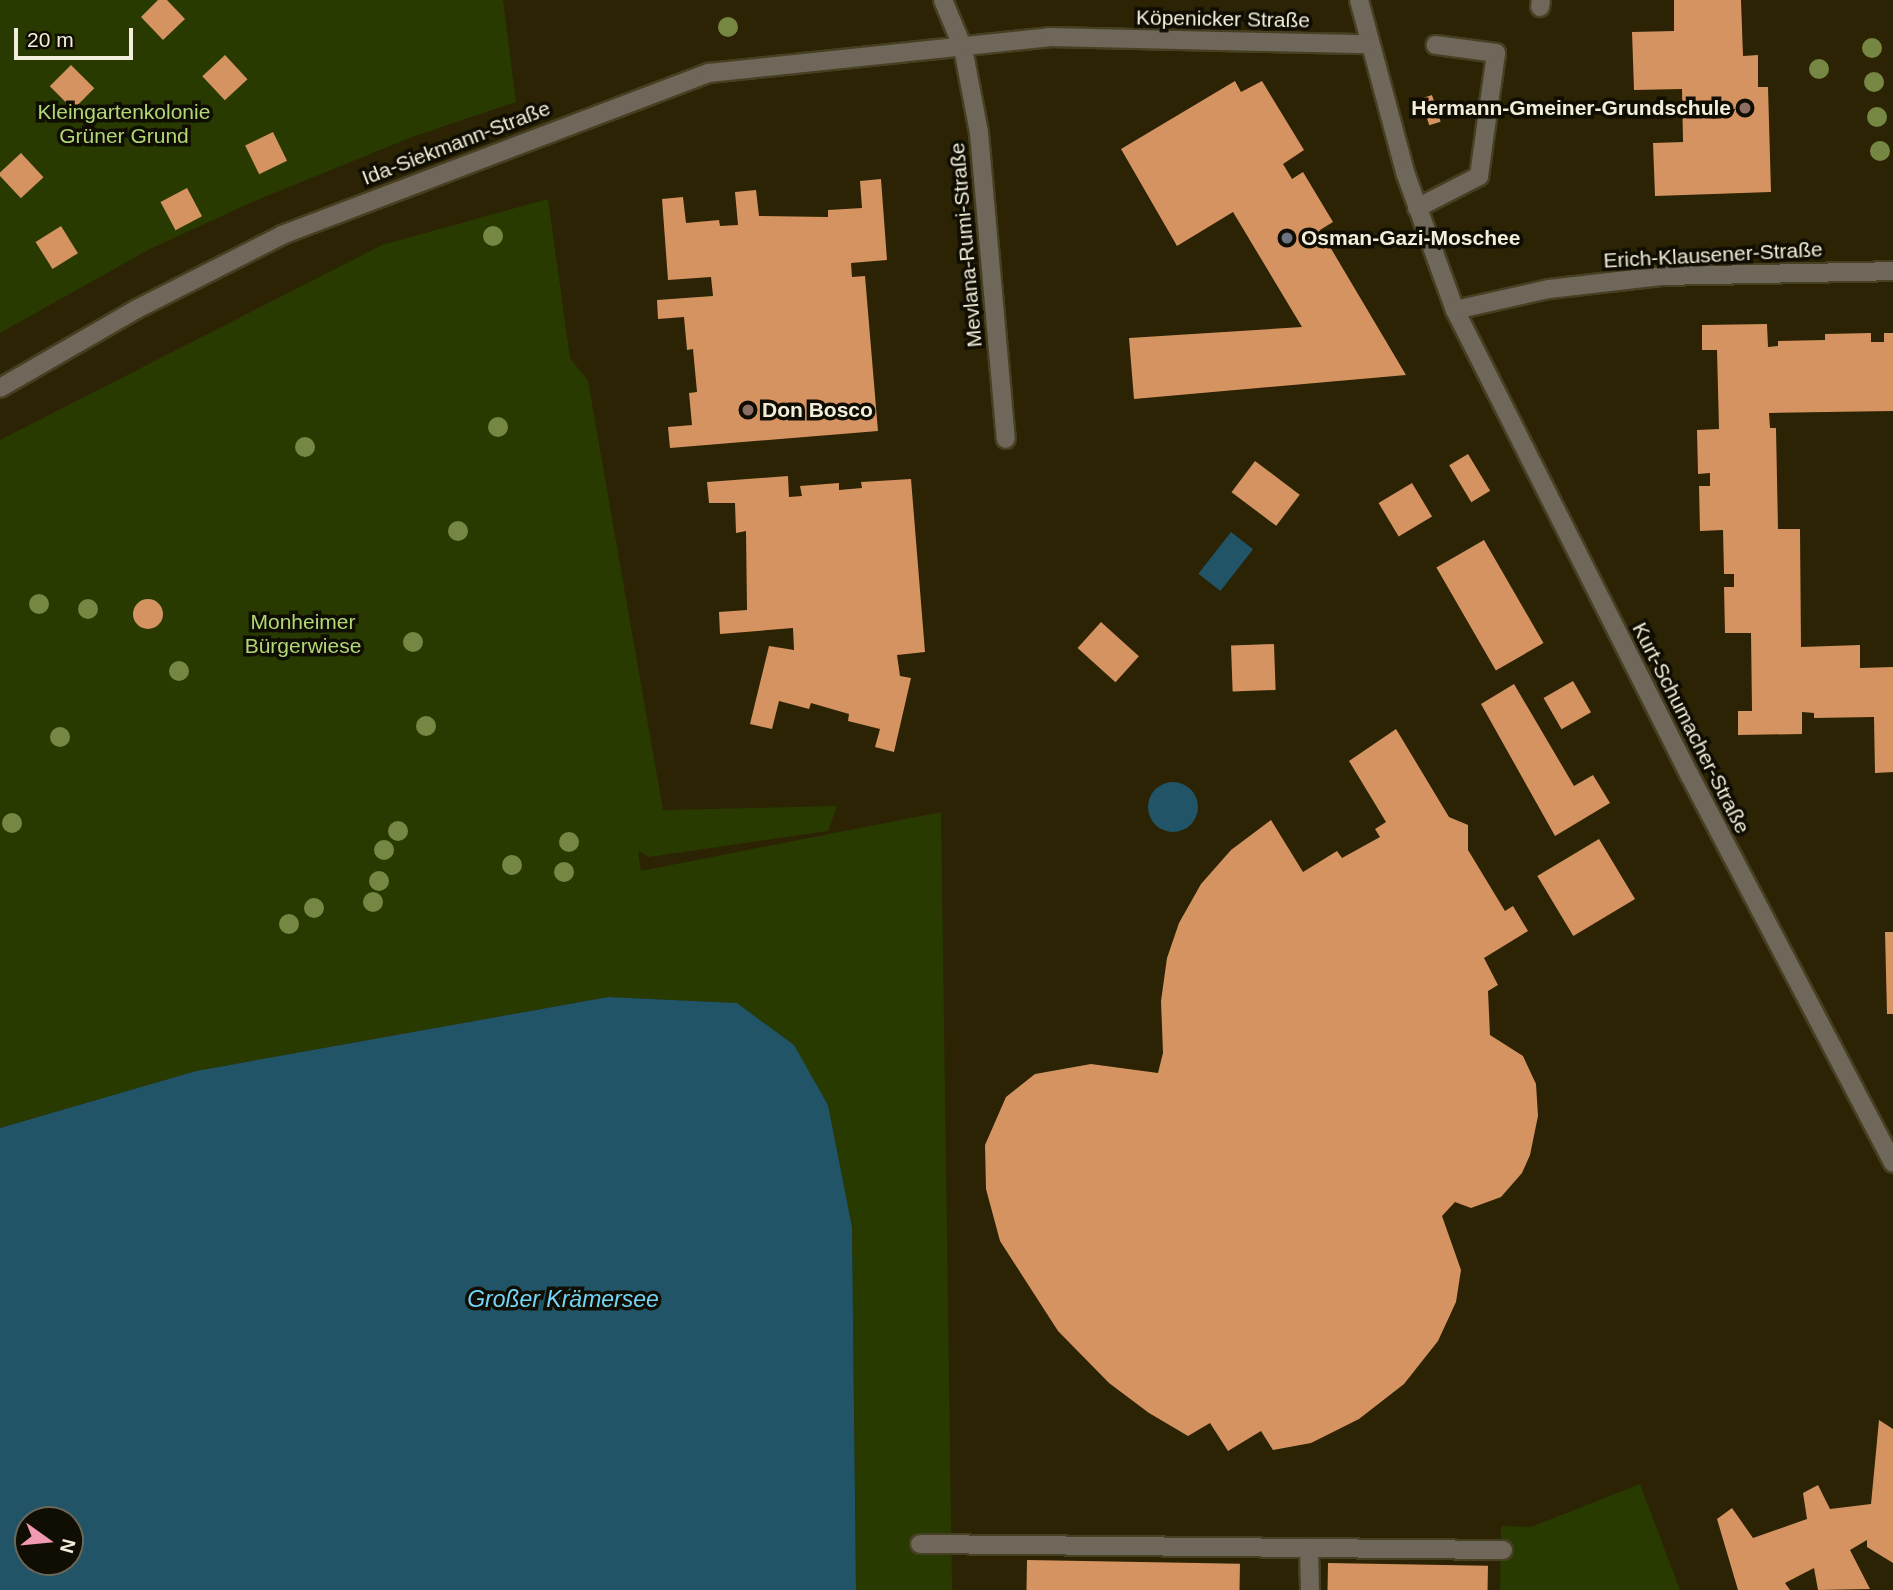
<!DOCTYPE html>
<html>
<head>
<meta charset="utf-8">
<style>
	body { margin:0 }
	#map { position:relative; width:1893px; height:1590px; overflow:hidden; background:#2b2303; font-family:Helvetica,sans-serif }
	div>[style] { position:absolute }
	[style*='--x'] { left:calc(var(--x)*1px); top:calc(var(--y)*1px); width:calc(var(--w)*1px); rotate:calc(var(--a)*1deg) }
	.green>* { inset:0; background:#283a00 }
	.water>* { inset:0; background:#205466; transform-origin:0 0 }
	.round { border-radius:50% }
	.building>* { inset:0; background:#d59361; transform-origin:0 0 }
	.roads { filter:drop-shadow(2px 0 #473f21) drop-shadow(-2px 0 #473f21) drop-shadow(0 2px #473f21) drop-shadow(0 -2px #473f21) }
	.lane>* { height:18px; margin:-9px; padding:0 9px; transform-origin:9px; border-radius:9px; background:#6f675a }
	.street>* { height:18px; margin:-9px; padding:0 9px; transform-origin:9px; border-radius:9px; background:#6f675a }
	.trees>* { width:20px; height:20px; margin:-10px; border-radius:50%; background:#758742 }
	.dots>* { width:19px; height:19px; translate:-50% -50%; box-sizing:border-box; border:4px solid #100d02; border-radius:50% }
	span { translate:-50% -50%; white-space:nowrap; text-align:center; line-height:1.15; -webkit-text-stroke:7px #100d02; paint-order:stroke }
	.street-label { font-size:21px; color:#f2eedb }
	.poi-label { font-size:21px; color:#f2eedb; font-weight:700 }
	.right { translate:-100% -50%; text-align:right }
	.left { translate:0 -50%; text-align:left }
	.park-label { font-size:21px; color:#b2d875 }
	.water-label { font-size:23px; color:#72d6fa; font-style:italic }
	.north { position:absolute; left:14px; top:1506px; width:70px; height:70px; box-sizing:border-box; background:#100d02; border:2px solid #6a6759; border-radius:50%; rotate:105deg; font-size:19px; font-weight:700; line-height:28px; text-align:center; color:#f2eedb }
	.north::after { content:''; display:block; margin:auto; width:24px; height:32px; background:#f19ab1; clip-path:polygon(50% 0,100% 100%,50% 72%,0 100%) }
	.scale { position:absolute; left:14px; top:28px; width:119px; height:32px; box-sizing:border-box; border:4px solid #f2eedb; border-top:0; padding-left:9px; font-size:21px; line-height:24px; white-space:nowrap; color:#f2eedb; -webkit-text-stroke:5px #100d02; paint-order:stroke }
</style>
</head>
<body>
<div id="map">
	<div class="green">
		<i style="clip-path:polygon(0 0,503px 0,516px 102px,412px 137px,250px 203px,148px 250px,0 333px)"></i>
		<i style="clip-path:polygon(548px 199px,570px 358px,588px 381px,663px 810px,837px 806px,828px 831px,649px 857px,638px 851px,641px 871px,941px 812px,952px 1589px,957px 1590px,856px 1590px,852px 1227px,828px 1105px,794px 1045px,737px 1003px,608px 997px,196px 1071px,0 1128px,0 440px,382px 245px)"></i>
		<i style="clip-path:polygon(1640px 1484px,1680px 1590px,1500px 1590px,1501px 1526px,1531px 1527px)"></i>
	</div>
	<div class="water">
		<i style="left:1231px;top:532px;width:28px;height:53px;rotate:38deg"></i>
		<i class="round" style="left:1148px;top:782px;width:50px;height:50px"></i>
		<i style="clip-path:polygon(evenodd,608px 997px,737px 1003px,794px 1045px,828px 1105px,852px 1227px,856px 1590px,0 1590px,0 1128px,196px 1071px,608px 997px,28px 1520px,70px 1520px,70px 1562px,28px 1562px,28px 1520px)"></i>
	</div>
	<div class="building">
		<i style="clip-path:polygon(158px 0,167px 0,185px 19px,163px 40px,141px 17px)"></i>
		<i style="clip-path:polygon(1674px 0,1741px 0,1743px 56px,1758px 55px,1758px 87px,1768px 87px,1771px 192px,1655px 196px,1653px 143px,1683px 142px,1682px 89px,1634px 90px,1632px 32px,1674px 31px)"></i>
		<i style="left:225px;top:55px;width:33px;height:31px;rotate:47deg"></i>
		<i style="left:71px;top:65px;width:33px;height:30px;rotate:45deg"></i>
		<i style="clip-path:polygon(1235px 81px,1241px 92px,1262px 81px,1304px 150px,1283px 164px,1292px 179px,1303px 172px,1333px 222px,1320px 230px,1406px 375px,1134px 399px,1129px 338px,1302px 327px,1233px 212px,1177px 246px,1121px 149px)"></i>
		<i style="left:1432px;top:95px;width:28px;height:12px;rotate:72deg"></i>
		<i style="left:273px;top:132px;width:32px;height:31px;rotate:64deg"></i>
		<i style="left:21px;top:153px;width:33px;height:31px;rotate:47deg"></i>
		<i style="clip-path:polygon(881px 179px,887px 260px,851px 263px,852px 277px,865px 276px,878px 431px,670px 448px,668px 427px,692px 425px,689px 393px,697px 392px,693px 349px,687px 350px,684px 317px,658px 319px,657px 300px,713px 296px,711px 277px,668px 280px,662px 199px,683px 197px,686px 223px,719px 220px,720px 226px,738px 225px,735px 192px,756px 190px,759px 216px,828px 217px,828px 210px,862px 208px,860px 181px)"></i>
		<i style="left:187px;top:188px;width:32px;height:30px;rotate:62deg"></i>
		<i style="left:61px;top:226px;width:32px;height:30px;rotate:58deg"></i>
		<i style="clip-path:polygon(1767px 324px,1768px 347px,1778px 346px,1778px 341px,1825px 340px,1825px 334px,1871px 333px,1871px 342px,1884px 342px,1884px 333px,1893px 333px,1893px 411px,1769px 413px,1770px 428px,1776px 428px,1778px 529px,1800px 529px,1801px 647px,1860px 645px,1860px 668px,1893px 667px,1893px 772px,1875px 773px,1874px 717px,1814px 718px,1814px 713px,1802px 712px,1802px 734px,1738px 735px,1738px 711px,1752px 711px,1751px 633px,1725px 633px,1724px 587px,1734px 587px,1734px 574px,1724px 574px,1723px 530px,1700px 531px,1699px 486px,1710px 486px,1710px 473px,1698px 474px,1697px 430px,1719px 429px,1717px 350px,1702px 350px,1702px 325px)"></i>
		<i style="left:1468px;top:454px;width:43px;height:22px;rotate:59deg"></i>
		<i style="left:1255px;top:461px;width:56px;height:39px;rotate:37deg"></i>
		<i style="clip-path:polygon(788px 476px,789px 497px,802px 496px,800px 486px,839px 483px,839px 490px,862px 488px,861px 482px,911px 479px,925px 652px,897px 655px,900px 676px,911px 678px,894px 752px,875px 747px,880px 729px,848px 721px,849px 714px,811px 703px,809px 709px,779px 701px,772px 729px,750px 724px,769px 646px,794px 650px,793px 628px,720px 634px,719px 612px,747px 610px,746px 531px,736px 533px,735px 503px,709px 503px,707px 482px)"></i>
		<i style="left:1412px;top:483px;width:39px;height:39px;rotate:59deg"></i>
		<i style="left:1484px;top:540px;width:119px;height:55px;rotate:60deg"></i>
		<i class="round" style="left:133px;top:599px;width:30px;height:30px"></i>
		<i style="left:1101px;top:622px;width:51px;height:35px;rotate:42deg"></i>
		<i style="left:1274px;top:644px;width:46px;height:43px;rotate:88deg"></i>
		<i style="left:1573px;top:681px;width:36px;height:34px;rotate:60deg"></i>
		<i style="clip-path:polygon(1514px 684px,1574px 786px,1593px 775px,1610px 803px,1555px 836px,1481px 704px)"></i>
		<i style="clip-path:polygon(1396px 729px,1449px 817px,1468px 825px,1468px 850px,1505px 911px,1513px 906px,1528px 931px,1484px 958px,1498px 985px,1488px 991px,1490px 1035px,1523px 1056px,1536px 1084px,1538px 1116px,1530px 1155px,1522px 1173px,1501px 1197px,1471px 1208px,1455px 1202px,1442px 1216px,1461px 1270px,1456px 1302px,1438px 1341px,1404px 1384px,1359px 1419px,1311px 1443px,1273px 1450px,1261px 1431px,1228px 1451px,1210px 1423px,1188px 1436px,1149px 1413px,1109px 1383px,1058px 1331px,1000px 1241px,986px 1189px,985px 1145px,1006px 1097px,1035px 1074px,1091px 1064px,1158px 1073px,1163px 1053px,1161px 1001px,1167px 958px,1179px 923px,1201px 884px,1231px 850px,1271px 820px,1303px 872px,1337px 851px,1342px 858px,1380px 837px,1375px 829px,1386px 822px,1349px 761px)"></i>
		<i style="left:1599px;top:839px;width:70px;height:72px;rotate:59deg"></i>
		<i style="clip-path:polygon(1885px 932px,1893px 932px,1893px 1014px,1887px 1014px)"></i>
		<i style="clip-path:polygon(1879px 1420px,1893px 1429px,1893px 1563px,1867px 1547px,1867px 1540px,1850px 1550px,1870px 1589px,1818px 1590px,1814px 1568px,1785px 1583px,1790px 1590px,1738px 1590px,1717px 1519px,1732px 1508px,1753px 1538px,1807px 1519px,1803px 1493px,1818px 1485px,1830px 1509px,1871px 1504px)"></i>
		<i style="left:1027px;top:1560px;width:213px;height:30px;rotate:1deg"></i>
		<i style="left:1328px;top:1563px;width:160px;height:27px;rotate:1deg"></i>
	</div>
	<div class="roads">
		<div class="lane">
			<i style="--x:1417;--y:208;--w:70;--a:-27.3"></i>
			<i style="--x:1479;--y:176;--w:124;--a:-82.1"></i>
			<i style="--x:1496;--y:53;--w:61;--a:-172.4"></i>
			<i style="--x:920;--y:1544;--w:583;--a:0.59"></i>
		</div>
		<div class="street">
			<i style="--x:943;--y:0;--w:52;--a:67.4"></i>
			<i style="--x:963;--y:48;--w:86;--a:79.3"></i>
			<i style="--x:979;--y:133;--w:307;--a:85"></i>
			<i style="--x:1359;--y:0;--w:181;--a:75"></i>
			<i style="--x:1406;--y:175;--w:144;--a:70.1"></i>
			<i style="--x:1455;--y:310;--w:522;--a:63.24"></i>
			<i style="--x:1690;--y:776;--w:437;--a:62.3"></i>
			<i style="--x:1540;--y:7;--w:7;--a:-82"></i>
			<i style="--x:1455;--y:310;--w:96;--a:-12.6"></i>
			<i style="--x:1549;--y:289;--w:113;--a:-6.6"></i>
			<i style="--x:1661;--y:276;--w:232;--a:-1.2"></i>
			<i style="--x:0;--y:388;--w:158;--a:-30"></i>
			<i style="--x:137;--y:309;--w:163;--a:-27"></i>
			<i style="--x:282;--y:235;--w:457;--a:-20.8"></i>
			<i style="--x:709;--y:73;--w:342;--a:-6"></i>
			<i style="--x:1049;--y:37;--w:319;--a:1.3"></i>
			<i style="--x:1309;--y:1548;--w:42;--a:88.6"></i>
		</div>
	</div>
	<div class="trees">
		<i style="left:728px;top:27px"></i>
		<i style="left:1872px;top:48px"></i>
		<i style="left:1819px;top:69px"></i>
		<i style="left:1874px;top:82px"></i>
		<i style="left:1877px;top:117px"></i>
		<i style="left:1880px;top:151px"></i>
		<i style="left:493px;top:236px"></i>
		<i style="left:498px;top:427px"></i>
		<i style="left:305px;top:447px"></i>
		<i style="left:458px;top:531px"></i>
		<i style="left:39px;top:604px"></i>
		<i style="left:88px;top:609px"></i>
		<i style="left:413px;top:642px"></i>
		<i style="left:179px;top:671px"></i>
		<i style="left:426px;top:726px"></i>
		<i style="left:60px;top:737px"></i>
		<i style="left:12px;top:823px"></i>
		<i style="left:398px;top:831px"></i>
		<i style="left:569px;top:842px"></i>
		<i style="left:384px;top:850px"></i>
		<i style="left:512px;top:865px"></i>
		<i style="left:564px;top:872px"></i>
		<i style="left:379px;top:881px"></i>
		<i style="left:373px;top:902px"></i>
		<i style="left:314px;top:908px"></i>
		<i style="left:289px;top:924px"></i>
	</div>
	<div class="dots">
		<i style="left:1745px;top:108px;background:#8d6e63"></i>
		<i style="left:1287px;top:238px;background:#6b7280"></i>
		<i style="left:748px;top:410px;background:#8d6e63"></i>
	</div>
	<div class="street-label">
		<span style="left:1223px;top:19px;rotate:1deg">Köpenicker Straße</span>
		<span style="left:456px;top:143px;rotate:-21deg">Ida-Siekmann-Straße</span>
		<span style="left:966px;top:245px;rotate:-95deg">Mevlana-Rumi-Straße</span>
		<span style="left:1713px;top:255px;rotate:-3deg">Erich-Klausener-Straße</span>
		<span style="left:1691px;top:728px;rotate:63deg">Kurt-Schumacher-Straße</span>
	</div>
	<div class="poi-label">
		<span class="right" style="left:1731px;top:108px">Hermann-Gmeiner-Grundschule</span>
		<span class="left" style="left:1301px;top:238px">Osman-Gazi-Moschee</span>
		<span class="left" style="left:762px;top:410px">Don Bosco</span>
	</div>
	<div class="park-label">
		<span style="left:124px;top:124px">Kleingartenkolonie<br>Grüner Grund</span>
		<span style="left:303px;top:634px">Monheimer<br>Bürgerwiese</span>
	</div>
	<div class="water-label">
		<span style="left:563px;top:1299px">Großer Krämersee</span>
	</div>
	<div class="north">N</div>
	<div class="scale">20 m</div>
</div>
</body>
</html>
